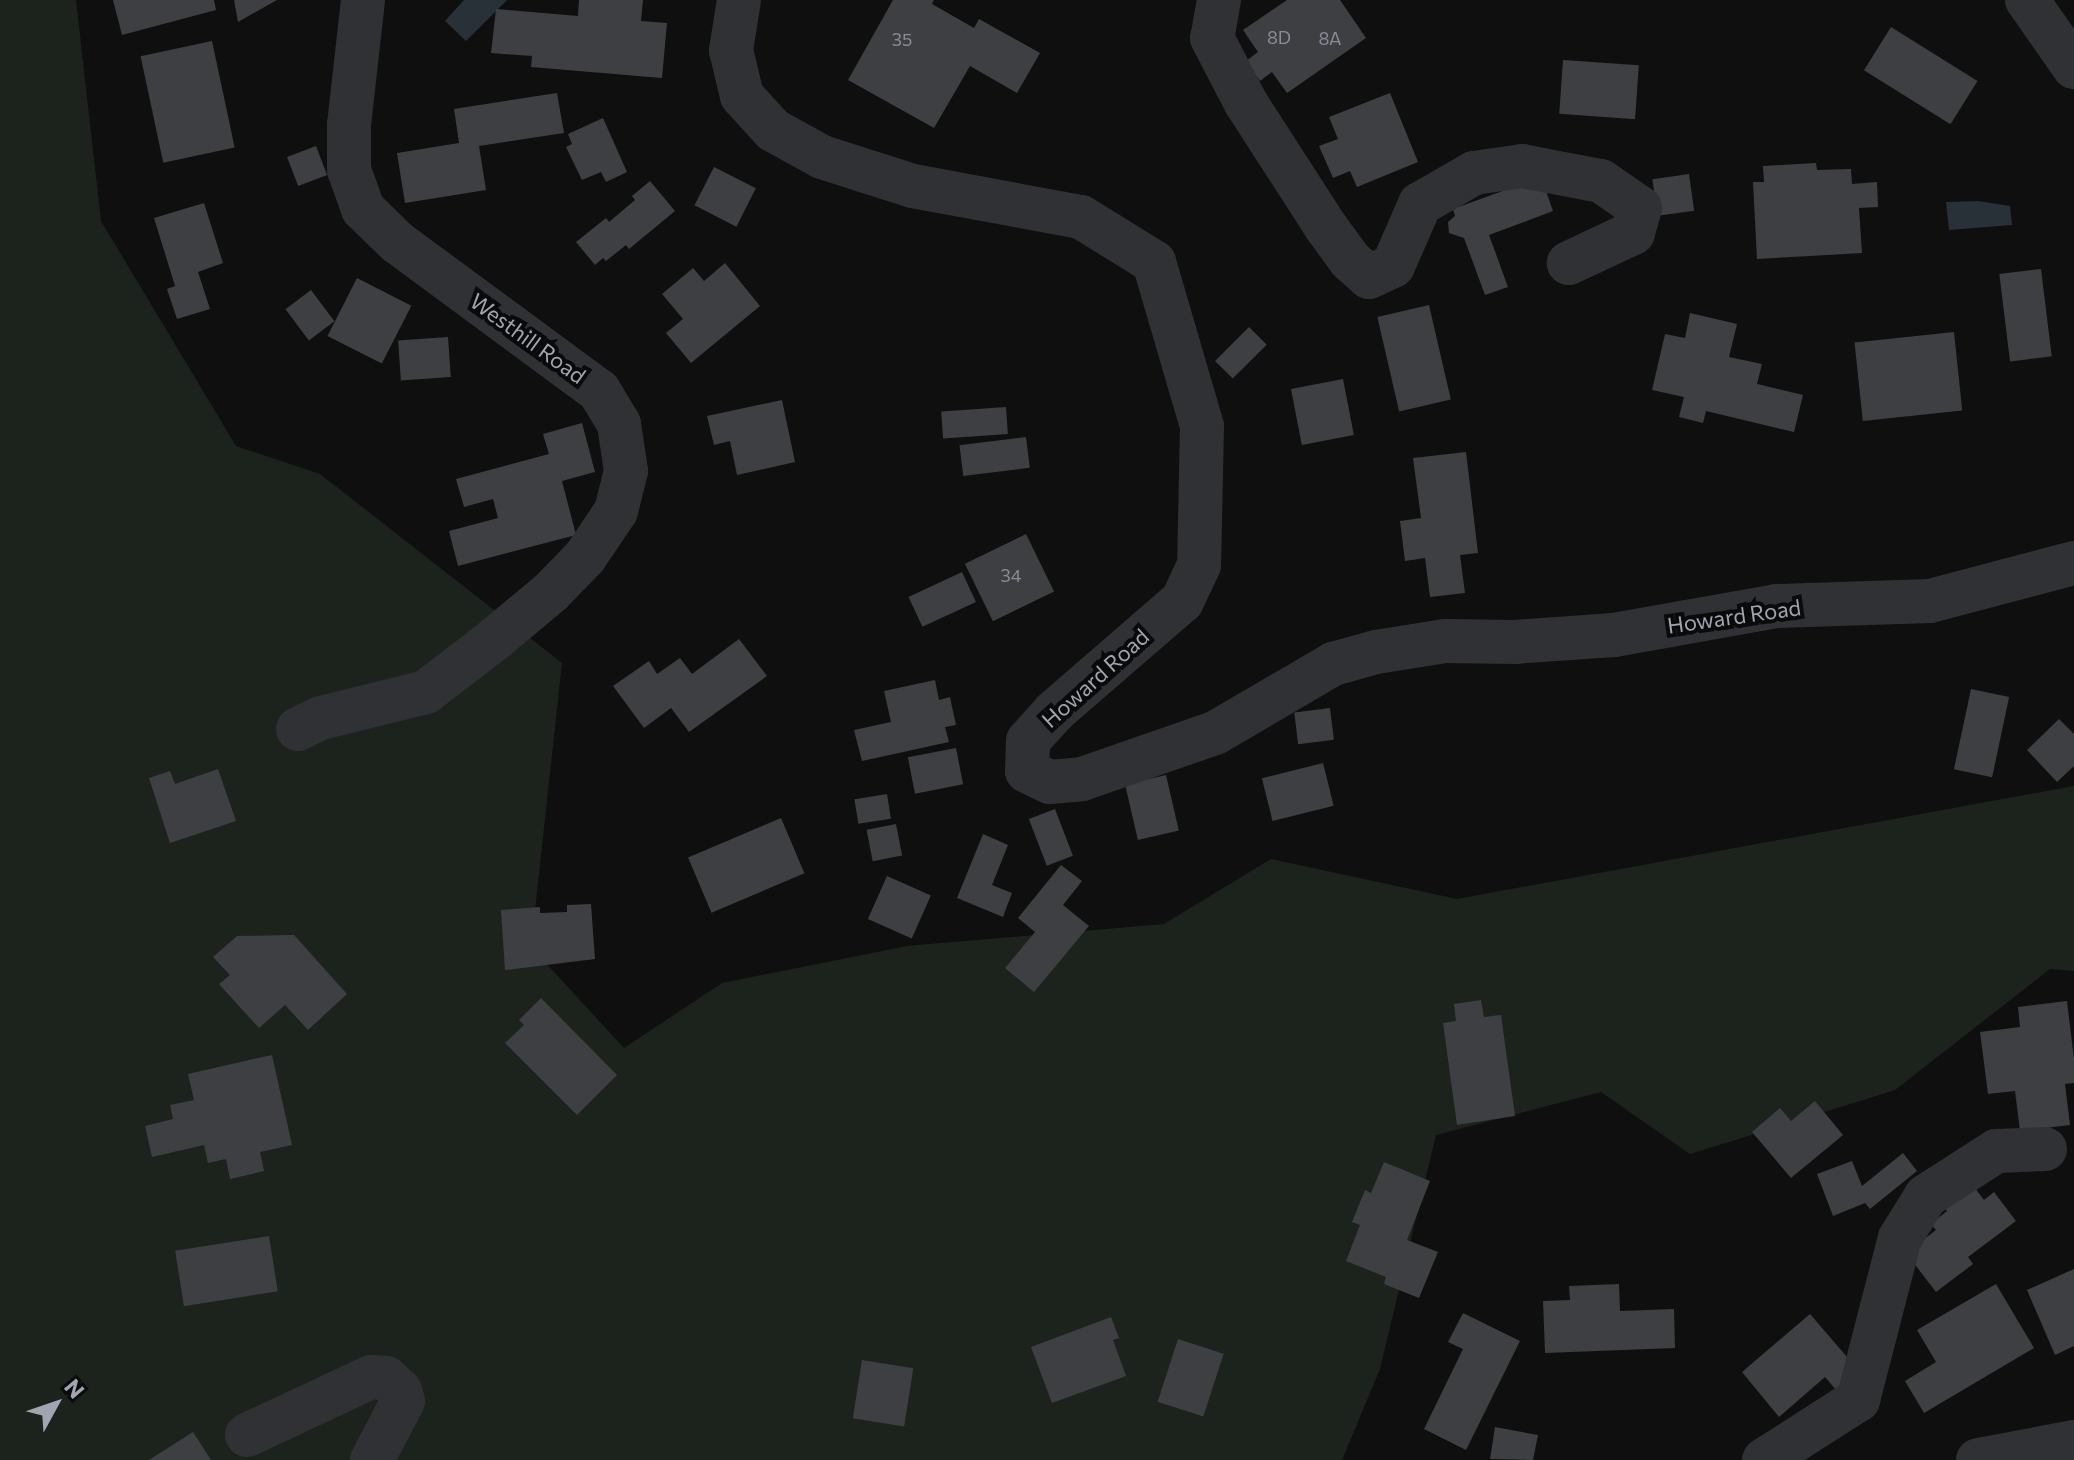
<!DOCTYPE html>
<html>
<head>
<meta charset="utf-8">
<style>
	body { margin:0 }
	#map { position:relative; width:2074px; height:1460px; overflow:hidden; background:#0f0f10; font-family:Commissioner,sans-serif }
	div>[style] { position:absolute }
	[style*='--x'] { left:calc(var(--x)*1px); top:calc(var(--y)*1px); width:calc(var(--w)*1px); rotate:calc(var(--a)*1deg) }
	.green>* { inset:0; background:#1c231d }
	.water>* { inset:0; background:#293138 }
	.building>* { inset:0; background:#3e3f43; transform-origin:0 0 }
	.minor>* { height:44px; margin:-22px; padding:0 22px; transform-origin:22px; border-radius:22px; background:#303135 }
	span { translate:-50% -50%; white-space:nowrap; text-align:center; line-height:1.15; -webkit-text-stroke:8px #0a0a0b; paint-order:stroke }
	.number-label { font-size:18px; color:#888c96 }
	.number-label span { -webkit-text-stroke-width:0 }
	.street-label { font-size:22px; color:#a0a5b1 }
	.north { position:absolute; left:16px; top:1364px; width:80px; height:80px; -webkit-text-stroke:6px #0a0a0b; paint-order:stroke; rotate:50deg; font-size:22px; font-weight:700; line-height:32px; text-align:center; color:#a0a5b1 }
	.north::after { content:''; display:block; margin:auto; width:28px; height:36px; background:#a0a5b1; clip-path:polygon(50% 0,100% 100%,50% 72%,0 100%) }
</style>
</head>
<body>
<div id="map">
	<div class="green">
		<i style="clip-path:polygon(0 0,76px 0,101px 221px,236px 446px,320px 474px,562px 663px,531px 947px,624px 1048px,722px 983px,907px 946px,1164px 924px,1271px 859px,1457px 899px,2074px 786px,2074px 971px,2050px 969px,1895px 1090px,1690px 1154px,1601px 1092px,1436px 1135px,1380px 1369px,1342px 1460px,0 1460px)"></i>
	</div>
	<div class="water">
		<i style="clip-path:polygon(464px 0,507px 0,466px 41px,445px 21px)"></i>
		<i style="clip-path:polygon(1978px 201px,2010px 206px,2012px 225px,1949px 230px,1946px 202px)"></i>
	</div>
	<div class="building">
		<i style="clip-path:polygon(113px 0,214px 0,216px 10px,122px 35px)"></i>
		<i style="clip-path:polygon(234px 0,277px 0,238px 22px)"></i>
		<i style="clip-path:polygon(579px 0,643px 0,641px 21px,667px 23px,662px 78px,531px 67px,532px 56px,491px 53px,496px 9px,578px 16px)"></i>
		<i style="clip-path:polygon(893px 0,934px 0,932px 4px,974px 28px,979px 19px,1040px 53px,1017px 93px,970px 66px,934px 128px,848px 80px)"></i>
		<i style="clip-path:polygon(1287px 0,1340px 0,1366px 38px,1287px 93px,1272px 72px,1260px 81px,1246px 61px,1258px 52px,1243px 30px)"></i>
		<i style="left:1891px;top:27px;width:102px;height:51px;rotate:32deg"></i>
		<i style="left:212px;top:41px;width:109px;height:73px;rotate:78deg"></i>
		<i style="left:1563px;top:60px;width:76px;height:54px;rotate:4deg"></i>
		<i style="clip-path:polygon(557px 93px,564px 133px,479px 146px,486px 190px,405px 203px,397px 153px,459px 143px,454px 109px)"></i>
		<i style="clip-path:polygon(1390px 93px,1418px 162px,1357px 187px,1350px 171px,1333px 178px,1319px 146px,1338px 139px,1329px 117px)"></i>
		<i style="clip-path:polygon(603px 118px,627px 172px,606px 182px,601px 172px,582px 180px,566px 147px,572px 144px,568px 134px)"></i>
		<i style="left:316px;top:146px;width:31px;height:31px;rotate:69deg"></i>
		<i style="clip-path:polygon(1816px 163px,1817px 170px,1851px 169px,1852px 184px,1877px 182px,1878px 207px,1859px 208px,1862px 253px,1757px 259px,1753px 182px,1764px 182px,1763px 166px)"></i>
		<i style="left:714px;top:167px;width:47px;height:43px;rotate:27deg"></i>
		<i style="left:1689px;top:174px;width:37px;height:37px;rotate:82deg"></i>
		<i style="clip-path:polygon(1541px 177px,1553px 211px,1489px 235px,1508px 287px,1485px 295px,1464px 238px,1449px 233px,1448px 222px,1455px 216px,1453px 209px)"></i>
		<i style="clip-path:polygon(650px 181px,675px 211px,629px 249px,626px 245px,606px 261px,603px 258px,595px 265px,576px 242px,606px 218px,609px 222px,635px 200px,632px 196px)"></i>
		<i style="clip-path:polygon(204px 203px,223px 263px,198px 272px,210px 309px,177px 319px,167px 289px,175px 286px,154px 218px)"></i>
		<i style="clip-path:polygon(725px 263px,760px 306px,691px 363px,666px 333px,683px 319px,662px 294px,693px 268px,704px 281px)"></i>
		<i style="left:2041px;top:269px;width:88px;height:42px;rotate:83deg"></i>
		<i style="left:357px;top:278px;width:61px;height:65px;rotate:27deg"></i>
		<i style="left:311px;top:290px;width:39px;height:32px;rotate:53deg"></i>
		<i style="left:1429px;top:305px;width:97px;height:53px;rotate:77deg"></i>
		<i style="clip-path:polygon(1690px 313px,1737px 324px,1729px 357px,1762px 364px,1757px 384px,1803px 395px,1794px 432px,1706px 411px,1703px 423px,1679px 417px,1684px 397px,1652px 390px,1665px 334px,1685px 338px)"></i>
		<i style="left:1249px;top:327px;width:25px;height:48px;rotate:45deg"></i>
		<i style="left:1954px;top:332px;width:79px;height:100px;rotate:84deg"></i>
		<i style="left:448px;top:337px;width:40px;height:50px;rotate:86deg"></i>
		<i style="left:1343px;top:379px;width:57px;height:53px;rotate:79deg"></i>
		<i style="clip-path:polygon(782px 400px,795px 462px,737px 475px,730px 441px,714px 445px,707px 416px)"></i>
		<i style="left:1006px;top:407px;width:27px;height:65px;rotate:86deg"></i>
		<i style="clip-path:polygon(582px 423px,595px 472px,562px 481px,576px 535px,458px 566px,449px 531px,498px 518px,493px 499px,464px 507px,456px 479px,549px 454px,543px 434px)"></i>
		<i style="left:1026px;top:437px;width:31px;height:67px;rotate:83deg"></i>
		<i style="clip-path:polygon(1466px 452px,1478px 553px,1460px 555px,1465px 593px,1430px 597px,1425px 558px,1405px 561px,1400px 521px,1421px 518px,1413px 458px)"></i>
		<i style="left:1026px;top:534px;width:64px;height:68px;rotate:64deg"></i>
		<i style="left:962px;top:572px;width:33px;height:59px;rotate:65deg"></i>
		<i style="clip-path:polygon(739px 639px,767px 676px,689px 732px,671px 708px,644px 728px,613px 686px,649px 661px,657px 674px,680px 658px,692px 674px)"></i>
		<i style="clip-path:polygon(935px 680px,939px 700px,950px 697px,956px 725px,945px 727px,949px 742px,862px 761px,854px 730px,891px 722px,884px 691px)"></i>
		<i style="left:1971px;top:689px;width:39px;height:82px;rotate:12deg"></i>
		<i style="left:1330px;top:708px;width:32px;height:36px;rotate:83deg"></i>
		<i style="clip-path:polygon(2059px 719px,2074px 734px,2074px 766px,2057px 782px,2027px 750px)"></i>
		<i style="left:956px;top:748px;width:37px;height:49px;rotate:79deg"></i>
		<i style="left:1323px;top:763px;width:44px;height:63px;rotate:76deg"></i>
		<i style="clip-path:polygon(218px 769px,236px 821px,170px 843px,149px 778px,170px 771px,175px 784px)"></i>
		<i style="left:1166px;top:775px;width:57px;height:42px;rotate:77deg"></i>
		<i style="left:887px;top:794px;width:25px;height:33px;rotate:81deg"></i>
		<i style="left:1055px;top:809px;width:50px;height:28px;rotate:69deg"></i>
		<i style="left:781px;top:818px;width:60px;height:101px;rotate:67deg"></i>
		<i style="left:896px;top:824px;width:32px;height:30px;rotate:79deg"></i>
		<i style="clip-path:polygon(983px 834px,1008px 845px,992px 885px,1012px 893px,1003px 917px,957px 898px)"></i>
		<i style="clip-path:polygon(1061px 865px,1082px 881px,1063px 905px,1089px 926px,1034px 992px,1005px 968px,1035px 932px,1018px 918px)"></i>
		<i style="left:887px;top:876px;width:48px;height:47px;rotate:24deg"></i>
		<i style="clip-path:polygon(591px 904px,595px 959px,505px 970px,501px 910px,540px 907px,540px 913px,567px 912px,567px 905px)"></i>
		<i style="clip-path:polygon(294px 935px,347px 994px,308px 1030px,285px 1005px,259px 1028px,219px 984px,230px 975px,213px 957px,237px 936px)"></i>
		<i style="clip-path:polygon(541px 998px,617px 1075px,577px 1115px,505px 1043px,524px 1025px,519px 1020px)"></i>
		<i style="clip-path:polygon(1481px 1000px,1484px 1017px,1501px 1015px,1515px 1116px,1457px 1125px,1443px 1023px,1456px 1021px,1454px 1004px)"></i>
		<i style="clip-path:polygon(2067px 1001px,2074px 1059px,2074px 1083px,2065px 1084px,2070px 1125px,2020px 1131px,2015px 1091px,1988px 1094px,1980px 1032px,2020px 1027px,2018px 1007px)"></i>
		<i style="clip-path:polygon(272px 1055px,292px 1145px,260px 1152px,264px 1171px,230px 1179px,226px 1159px,208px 1163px,204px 1145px,152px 1157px,145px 1126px,173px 1119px,170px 1105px,194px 1100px,188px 1074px)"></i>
		<i style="clip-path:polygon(1815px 1101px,1843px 1135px,1791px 1178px,1752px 1132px,1780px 1108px,1791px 1121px)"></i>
		<i style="clip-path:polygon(1903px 1153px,1917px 1171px,1870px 1209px,1865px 1203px,1833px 1216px,1817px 1174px,1852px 1161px,1862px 1186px)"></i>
		<i style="clip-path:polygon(1384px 1162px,1430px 1181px,1407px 1240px,1438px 1252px,1419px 1298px,1384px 1284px,1386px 1277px,1346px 1261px,1360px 1225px,1352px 1222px,1365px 1190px,1371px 1193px)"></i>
		<i style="clip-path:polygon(1971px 1183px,1984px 1200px,1994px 1192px,2016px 1221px,1968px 1257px,1973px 1264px,1936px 1292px,1906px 1253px,1936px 1230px,1931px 1224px,1947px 1211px,1943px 1205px)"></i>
		<i style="left:269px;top:1236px;width:56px;height:95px;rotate:81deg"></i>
		<i style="clip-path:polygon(2074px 1269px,2074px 1346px,2055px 1355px,2027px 1290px)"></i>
		<i style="clip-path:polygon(1619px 1284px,1620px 1311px,1674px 1309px,1675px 1348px,1545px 1353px,1543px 1301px,1570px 1300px,1569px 1286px)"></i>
		<i style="clip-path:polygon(1996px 1284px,2034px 1348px,1924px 1413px,1905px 1381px,1936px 1362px,1917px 1330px)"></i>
		<i style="clip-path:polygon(1463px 1313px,1520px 1341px,1466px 1450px,1424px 1429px,1463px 1349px,1448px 1342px)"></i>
		<i style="clip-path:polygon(1810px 1314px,1860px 1372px,1837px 1391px,1825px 1377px,1779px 1417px,1742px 1372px)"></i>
		<i style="clip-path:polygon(1111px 1317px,1119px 1338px,1113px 1340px,1126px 1376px,1052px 1403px,1031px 1347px)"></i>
		<i style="left:1178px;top:1339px;width:48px;height:66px;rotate:18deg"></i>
		<i style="left:862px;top:1360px;width:52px;height:59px;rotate:9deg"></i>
		<i style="clip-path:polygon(1495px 1427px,1538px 1435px,1533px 1460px,1490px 1459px)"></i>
		<i style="clip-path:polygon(193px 1432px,211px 1460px,149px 1460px)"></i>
	</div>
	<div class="minor">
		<i style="--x:739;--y:0;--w:51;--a:99.1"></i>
		<i style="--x:731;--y:50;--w:47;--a:76.6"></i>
		<i style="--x:742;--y:96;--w:46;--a:47.6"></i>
		<i style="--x:773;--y:130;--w:56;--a:28.9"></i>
		<i style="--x:822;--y:157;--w:96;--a:17.7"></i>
		<i style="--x:913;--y:186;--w:171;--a:10.5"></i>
		<i style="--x:1081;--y:217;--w:86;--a:31.7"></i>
		<i style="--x:1154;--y:262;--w:171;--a:73.7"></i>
		<i style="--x:1202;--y:426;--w:139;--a:91.2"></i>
		<i style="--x:1199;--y:565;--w:40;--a:115"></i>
		<i style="--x:1182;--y:601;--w:169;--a:139.1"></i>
		<i style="--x:1054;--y:712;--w:39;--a:132"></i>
		<i style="--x:1028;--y:741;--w:30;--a:92"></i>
		<i style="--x:1027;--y:771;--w:25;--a:26"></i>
		<i style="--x:1050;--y:782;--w:32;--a:-5"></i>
		<i style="--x:1082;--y:779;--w:141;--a:-19.1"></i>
		<i style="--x:1215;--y:733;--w:137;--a:-30.3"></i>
		<i style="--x:1333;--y:664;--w:45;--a:-15.6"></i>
		<i style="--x:1376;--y:652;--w:70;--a:-9.1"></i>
		<i style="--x:1445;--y:641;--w:69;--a:0.8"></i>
		<i style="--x:1514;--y:642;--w:100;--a:-4"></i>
		<i style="--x:1614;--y:635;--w:165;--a:-10.1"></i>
		<i style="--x:1776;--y:606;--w:154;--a:-1.9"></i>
		<i style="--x:1930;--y:601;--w:149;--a:-14.8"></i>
		<i style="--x:1219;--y:0;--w:39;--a:100"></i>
		<i style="--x:1212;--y:38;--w:73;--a:62.4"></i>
		<i style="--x:1246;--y:103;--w:148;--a:57.2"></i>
		<i style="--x:1326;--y:227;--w:41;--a:54"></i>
		<i style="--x:1350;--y:260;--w:25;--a:42"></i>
		<i style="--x:1369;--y:277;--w:26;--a:-25"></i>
		<i style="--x:1393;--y:266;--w:68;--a:-66.5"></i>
		<i style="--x:1420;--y:204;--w:62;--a:-29.9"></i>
		<i style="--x:1474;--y:173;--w:49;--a:-8.3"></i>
		<i style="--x:1522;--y:166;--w:80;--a:10.8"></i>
		<i style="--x:1601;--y:181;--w:47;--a:34.7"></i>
		<i style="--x:1640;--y:208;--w:26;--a:106"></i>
		<i style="--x:1633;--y:233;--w:71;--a:154.9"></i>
		<i style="--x:2027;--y:0;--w:82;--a:55"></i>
		<i style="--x:298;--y:729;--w:25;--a:-26"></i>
		<i style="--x:321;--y:718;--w:108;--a:-13.9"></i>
		<i style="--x:426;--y:692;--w:88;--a:-37.6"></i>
		<i style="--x:496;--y:638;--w:72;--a:-39.9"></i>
		<i style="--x:551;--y:592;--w:49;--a:-45.8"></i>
		<i style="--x:585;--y:557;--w:55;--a:-56"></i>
		<i style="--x:616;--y:511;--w:41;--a:-76"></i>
		<i style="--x:626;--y:471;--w:48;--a:-98.5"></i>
		<i style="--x:619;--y:424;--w:39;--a:-121"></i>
		<i style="--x:599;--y:391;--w:250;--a:-143.6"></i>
		<i style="--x:398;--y:243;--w:49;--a:-135.8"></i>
		<i style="--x:363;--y:209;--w:41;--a:-109.7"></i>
		<i style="--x:349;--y:170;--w:45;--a:-90"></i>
		<i style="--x:349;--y:125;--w:126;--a:-83.6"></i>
		<i style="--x:247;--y:1435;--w:137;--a:-25.1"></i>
		<i style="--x:371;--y:1377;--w:15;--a:4"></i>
		<i style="--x:386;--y:1378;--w:19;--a:43"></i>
		<i style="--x:400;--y:1391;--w:10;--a:73"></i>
		<i style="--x:403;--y:1401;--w:67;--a:117.7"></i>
		<i style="--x:1764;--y:1460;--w:112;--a:-32.6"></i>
		<i style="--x:1858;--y:1400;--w:167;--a:-75.5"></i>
		<i style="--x:1900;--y:1238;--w:49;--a:-58.2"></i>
		<i style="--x:1926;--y:1196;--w:83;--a:-32.7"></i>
		<i style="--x:1996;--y:1151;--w:49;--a:-2.3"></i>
		<i style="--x:1978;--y:1460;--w:98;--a:-10.6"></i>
	</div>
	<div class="number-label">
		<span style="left:1279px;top:37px">8D</span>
		<span style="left:1330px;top:38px">8A</span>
		<span style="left:902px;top:39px">35</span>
		<span style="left:1011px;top:575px">34</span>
	</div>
	<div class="street-label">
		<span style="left:528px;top:338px;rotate:36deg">Westhill Road</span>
		<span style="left:1734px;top:616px;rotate:-8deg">Howard Road</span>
		<span style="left:1095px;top:678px;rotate:-42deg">Howard Road</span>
	</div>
	<div class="north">N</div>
</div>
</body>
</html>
